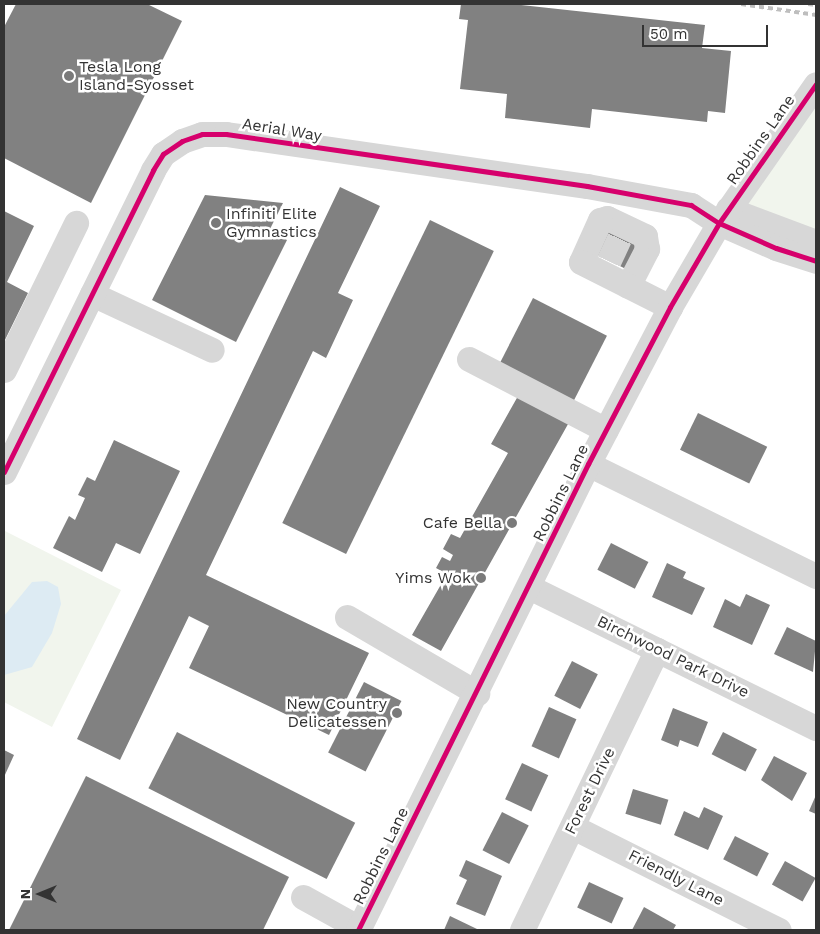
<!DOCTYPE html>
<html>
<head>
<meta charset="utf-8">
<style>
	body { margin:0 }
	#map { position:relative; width:820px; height:934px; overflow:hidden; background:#fff; font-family:"Work Sans",sans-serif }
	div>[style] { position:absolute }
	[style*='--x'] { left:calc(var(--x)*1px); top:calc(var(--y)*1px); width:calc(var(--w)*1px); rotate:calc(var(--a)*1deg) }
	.green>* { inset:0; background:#f1f5ed }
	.water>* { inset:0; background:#ddebf3 }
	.building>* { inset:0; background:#818181; transform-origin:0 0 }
	.minor-tunnel>* { height:25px; margin-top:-12.5px; transform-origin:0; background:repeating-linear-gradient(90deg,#d6d6d6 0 25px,transparent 0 37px) }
	.minor>* { height:25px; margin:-12.5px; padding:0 12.5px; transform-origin:12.5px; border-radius:12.5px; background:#d7d7d7 }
	.rail>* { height:4px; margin-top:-2px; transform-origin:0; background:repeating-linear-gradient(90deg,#bebebe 0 5px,transparent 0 9px) }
	.cycleway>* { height:5px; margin:-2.5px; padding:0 2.5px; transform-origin:2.5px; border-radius:2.5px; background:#d6006c }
	.dots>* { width:14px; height:14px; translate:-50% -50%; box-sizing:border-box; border:2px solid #fff; border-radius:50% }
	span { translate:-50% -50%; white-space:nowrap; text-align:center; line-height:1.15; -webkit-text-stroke:5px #fff; paint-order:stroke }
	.poi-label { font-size:16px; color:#333 }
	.left { translate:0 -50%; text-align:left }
	.right { translate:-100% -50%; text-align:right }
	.street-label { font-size:16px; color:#333 }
	.frame { position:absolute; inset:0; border:5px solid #333; pointer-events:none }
	.north { position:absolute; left:15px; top:869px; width:50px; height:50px; -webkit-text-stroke:4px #fff; paint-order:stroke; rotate:270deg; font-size:14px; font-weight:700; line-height:20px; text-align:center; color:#333 }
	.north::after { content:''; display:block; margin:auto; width:18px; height:22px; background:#333; clip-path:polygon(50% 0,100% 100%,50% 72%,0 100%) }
	.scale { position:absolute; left:642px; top:25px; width:126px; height:22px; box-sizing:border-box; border:2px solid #333; border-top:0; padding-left:6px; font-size:15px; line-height:18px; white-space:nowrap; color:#333; -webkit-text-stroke:4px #fff; paint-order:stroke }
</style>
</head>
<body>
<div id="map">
	<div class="green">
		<i style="clip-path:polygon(816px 85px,816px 236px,735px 201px)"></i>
		<i style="clip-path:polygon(5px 531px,121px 590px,52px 727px,4px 702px)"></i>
	</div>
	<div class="water">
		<i style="clip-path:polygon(47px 581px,58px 587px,61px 604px,52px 633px,32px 667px,4px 675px,4px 616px,32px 582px)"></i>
	</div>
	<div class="building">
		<i style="clip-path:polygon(16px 4px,147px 4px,182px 21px,91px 203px,4px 158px,4px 27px)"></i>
		<i style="clip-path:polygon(461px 4px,512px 4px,705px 25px,702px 48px,731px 51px,725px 113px,708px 111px,707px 122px,592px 109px,590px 128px,505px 118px,507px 94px,460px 89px,468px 20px,459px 19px)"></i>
		<i style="clip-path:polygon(340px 187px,380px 206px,338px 293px,353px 300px,326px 358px,313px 351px,206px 575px,369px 653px,329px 735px,189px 668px,209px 626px,189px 616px,120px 760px,77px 739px)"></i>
		<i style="clip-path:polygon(205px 195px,283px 203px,269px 231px,287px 240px,236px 342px,152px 300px)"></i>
		<i style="clip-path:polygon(4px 211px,34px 226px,7px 282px,28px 293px,4px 342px)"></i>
		<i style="left:430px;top:220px;width:71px;height:337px;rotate:26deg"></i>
		<i style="left:606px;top:223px;width:38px;height:32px;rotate:27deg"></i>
		<i style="left:533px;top:298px;width:83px;height:74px;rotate:27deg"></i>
		<i style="clip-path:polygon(522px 389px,572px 417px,441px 651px,412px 635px,447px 574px,436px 568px,442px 557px,450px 561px,453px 555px,443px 549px,451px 534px,460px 538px,508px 453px,491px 444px)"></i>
		<i style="left:698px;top:413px;width:77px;height:41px;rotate:26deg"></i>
		<i style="clip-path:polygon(114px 440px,180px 471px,140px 554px,116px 543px,102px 572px,53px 548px,69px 516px,75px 520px,85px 498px,78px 495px,87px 477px,95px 481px)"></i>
		<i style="left:611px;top:543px;width:42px;height:30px;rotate:27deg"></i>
		<i style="clip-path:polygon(667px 563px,686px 572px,683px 578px,705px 588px,692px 615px,652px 597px)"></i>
		<i style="clip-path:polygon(746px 594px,770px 605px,752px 645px,713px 627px,725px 599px,740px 607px)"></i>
		<i style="clip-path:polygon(787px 627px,816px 641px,813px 672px,774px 654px)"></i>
		<i style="left:572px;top:661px;width:29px;height:39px;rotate:27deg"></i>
		<i style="left:364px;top:682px;width:42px;height:79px;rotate:27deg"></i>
		<i style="left:549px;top:707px;width:30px;height:43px;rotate:24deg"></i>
		<i style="clip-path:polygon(673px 708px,708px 722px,698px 747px,680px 740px,678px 747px,661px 740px)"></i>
		<i style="left:177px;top:732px;width:200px;height:63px;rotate:27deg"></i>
		<i style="left:723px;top:732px;width:38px;height:25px;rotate:27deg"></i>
		<i style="clip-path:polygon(4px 750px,14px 755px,4px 777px)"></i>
		<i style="clip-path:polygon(774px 756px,807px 773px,792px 801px,761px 780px)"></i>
		<i style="left:522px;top:763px;width:29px;height:40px;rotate:25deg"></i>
		<i style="clip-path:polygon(86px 776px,289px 877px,263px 930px,9px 930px)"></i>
		<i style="left:633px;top:789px;width:37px;height:26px;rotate:17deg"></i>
		<i style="clip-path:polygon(816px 795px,816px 814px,809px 811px)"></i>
		<i style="clip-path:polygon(704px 807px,723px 816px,708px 850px,674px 835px,684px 811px,699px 818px)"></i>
		<i style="left:502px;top:812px;width:30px;height:43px;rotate:27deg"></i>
		<i style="left:735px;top:836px;width:38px;height:26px;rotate:27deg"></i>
		<i style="clip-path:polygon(466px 860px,502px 876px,485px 916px,456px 904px,467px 880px,459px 876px)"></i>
		<i style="left:785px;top:861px;width:35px;height:27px;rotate:29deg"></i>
		<i style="left:589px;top:882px;width:38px;height:28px;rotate:25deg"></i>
		<i style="clip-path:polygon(644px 907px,676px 925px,673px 930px,632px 930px)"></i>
		<i style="clip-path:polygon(450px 916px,477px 929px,476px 930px,444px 930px)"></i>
	</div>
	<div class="minor-tunnel">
		<i style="--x:609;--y:261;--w:33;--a:-65"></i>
	</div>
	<div class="minor">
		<i style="--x:728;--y:209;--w:94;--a:20.6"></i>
		<i style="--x:628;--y:286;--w:42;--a:-62.8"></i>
		<i style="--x:647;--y:249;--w:13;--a:-99"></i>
		<i style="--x:645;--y:236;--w:42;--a:-154.7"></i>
		<i style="--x:607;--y:218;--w:7;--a:164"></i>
		<i style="--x:600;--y:220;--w:46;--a:114.3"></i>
		<i style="--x:581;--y:262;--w:100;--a:26.8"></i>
		<i style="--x:92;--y:294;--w:132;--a:25"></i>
		<i style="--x:469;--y:359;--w:154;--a:27.4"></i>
		<i style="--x:4;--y:370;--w:164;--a:-63.9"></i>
		<i style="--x:588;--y:464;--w:254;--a:26.2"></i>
		<i style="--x:4;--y:472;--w:337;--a:-63.7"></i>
		<i style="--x:153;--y:170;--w:19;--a:-58"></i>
		<i style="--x:163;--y:154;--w:23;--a:-34"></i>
		<i style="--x:182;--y:141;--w:21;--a:-19"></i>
		<i style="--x:202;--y:134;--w:24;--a:0"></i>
		<i style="--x:226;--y:134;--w:365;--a:8.2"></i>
		<i style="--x:587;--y:186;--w:106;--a:10.4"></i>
		<i style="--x:691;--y:205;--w:33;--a:33"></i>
		<i style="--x:719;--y:223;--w:62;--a:23.7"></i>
		<i style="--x:776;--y:248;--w:42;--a:18"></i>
		<i style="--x:529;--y:587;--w:320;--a:26.2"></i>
		<i style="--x:347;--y:617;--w:151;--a:30.3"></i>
		<i style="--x:573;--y:827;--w:230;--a:26.6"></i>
		<i style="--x:303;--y:897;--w:64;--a:29"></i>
		<i style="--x:358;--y:930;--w:520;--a:-63.73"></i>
		<i style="--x:588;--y:464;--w:177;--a:-62.4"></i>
		<i style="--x:670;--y:307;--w:97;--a:-59.7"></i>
		<i style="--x:719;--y:223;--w:169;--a:-55.1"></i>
		<i style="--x:522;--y:930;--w:311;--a:-64.3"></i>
	</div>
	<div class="rail">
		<i style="--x:741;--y:4;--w:76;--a:8.3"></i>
		<i style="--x:808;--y:4;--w:8;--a:7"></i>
	</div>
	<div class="cycleway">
		<i style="--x:4;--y:472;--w:337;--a:-63.7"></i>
		<i style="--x:153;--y:170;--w:19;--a:-58"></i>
		<i style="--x:163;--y:154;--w:23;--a:-34"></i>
		<i style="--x:182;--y:141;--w:21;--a:-19"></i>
		<i style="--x:202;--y:134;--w:24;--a:0"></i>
		<i style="--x:226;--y:134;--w:365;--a:8.2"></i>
		<i style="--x:587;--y:186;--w:106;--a:10.4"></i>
		<i style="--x:691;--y:205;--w:33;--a:33"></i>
		<i style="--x:719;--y:223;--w:62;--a:23.7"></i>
		<i style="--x:776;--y:248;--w:42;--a:18"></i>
		<i style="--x:358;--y:930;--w:520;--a:-63.73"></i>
		<i style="--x:588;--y:464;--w:177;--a:-62.4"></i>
		<i style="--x:670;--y:307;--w:97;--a:-59.7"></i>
		<i style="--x:719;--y:223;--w:169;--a:-55.1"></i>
	</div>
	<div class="dots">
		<i style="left:69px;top:76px;background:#7a7a7a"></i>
		<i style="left:216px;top:223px;background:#7a7a7a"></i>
		<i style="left:512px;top:523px;background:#7a7a7a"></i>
		<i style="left:481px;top:578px;background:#7a7a7a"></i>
		<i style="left:397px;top:713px;background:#7a7a7a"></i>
	</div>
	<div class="poi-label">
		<span class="left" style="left:79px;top:76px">Tesla Long<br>Island-Syosset</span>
		<span class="left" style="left:226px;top:223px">Infiniti Elite<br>Gymnastics</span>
		<span class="right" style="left:502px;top:523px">Cafe Bella</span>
		<span class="right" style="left:471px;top:578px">Yims Wok</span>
		<span class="right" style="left:387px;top:713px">New Country<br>Delicatessen</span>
	</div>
	<div class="street-label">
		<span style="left:282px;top:130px;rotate:9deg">Aerial Way</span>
		<span style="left:761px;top:140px;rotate:-55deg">Robbins Lane</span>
		<span style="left:561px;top:493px;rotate:-64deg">Robbins Lane</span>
		<span style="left:673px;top:657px;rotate:26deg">Birchwood Park Drive</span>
		<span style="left:590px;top:791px;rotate:-64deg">Forest Drive</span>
		<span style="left:381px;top:856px;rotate:-64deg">Robbins Lane</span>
		<span style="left:676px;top:878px;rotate:27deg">Friendly Lane</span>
	</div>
	<div class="frame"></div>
	<div class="north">N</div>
	<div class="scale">50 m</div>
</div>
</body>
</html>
